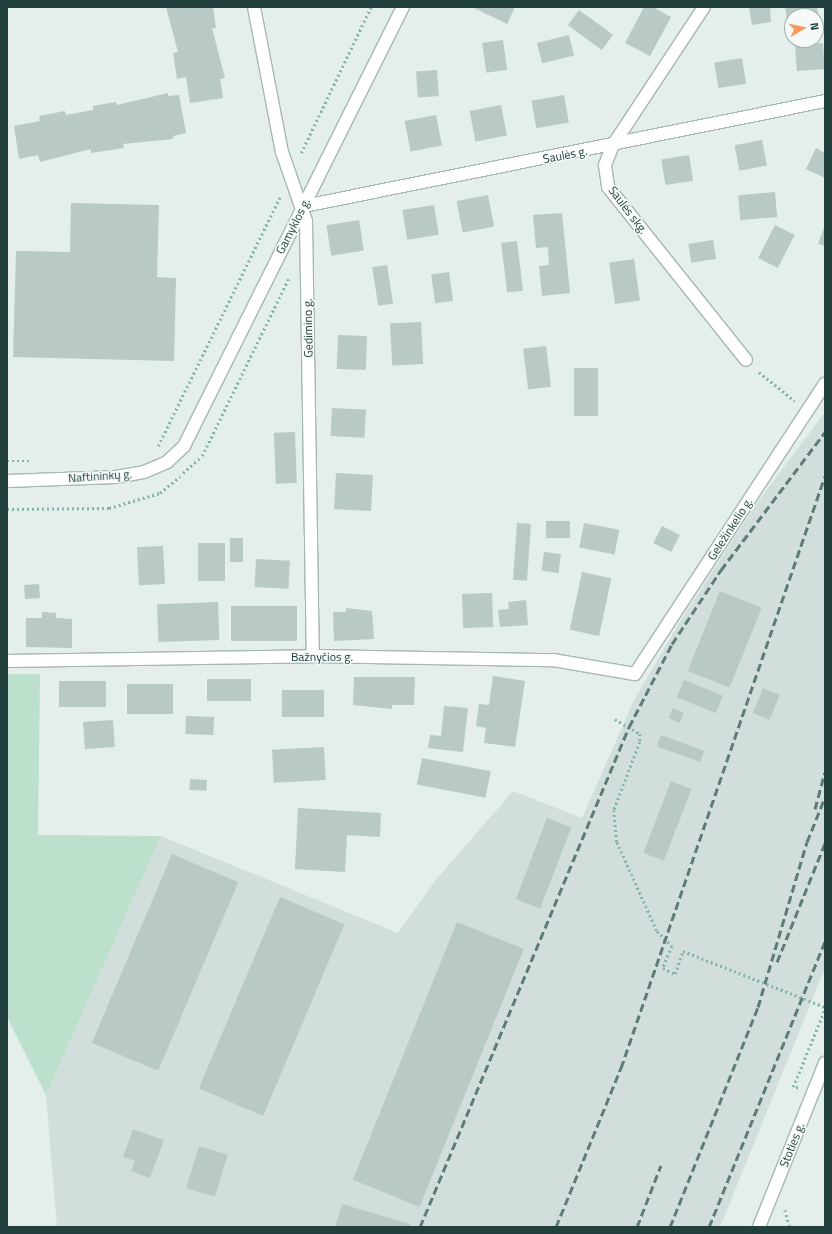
<!DOCTYPE html>
<html>
<head>
<meta charset="utf-8">
<style>
	body { margin:0 }
	#map { position:relative; width:832px; height:1234px; overflow:hidden; background:#e4eeeb; font-family:"Titillium Web",sans-serif }
	div>[style] { position:absolute }
	[style*='--x'] { left:calc(var(--x)*1px); top:calc(var(--y)*1px); width:calc(var(--w)*1px); rotate:calc(var(--a)*1deg) }
	.built>* { inset:0; background:#d2dedb }
	.green>* { inset:0; background:#bce0cc }
	.building>* { inset:0; background:#b9c9c5; transform-origin:0 0 }
	.path>* { height:2.5px; margin-top:-1.25px; transform-origin:0; background:repeating-linear-gradient(90deg,#83b3ac 0 2px,transparent 0 5px) }
	.roads { filter:drop-shadow(1px 0 #a6b7b4) drop-shadow(-1px 0 #a6b7b4) drop-shadow(0 1px #a6b7b4) drop-shadow(0 -1px #a6b7b4) }
	.minor>* { height:12px; margin:-6px; padding:0 6px; transform-origin:6px; border-radius:6px; background:#fff }
	.rail>* { height:3px; margin-top:-1.5px; transform-origin:0; background:repeating-linear-gradient(90deg,#5d7c79 0 8px,transparent 0 12px) }
	.path-bridge>* { height:2.5px; margin-top:-1.25px; transform-origin:0; background:repeating-linear-gradient(90deg,#83b3ac 0 2px,transparent 0 5px) }
	span { translate:-50% -50%; white-space:nowrap; text-align:center; line-height:1.15; -webkit-text-stroke:3px #f5faf9; paint-order:stroke }
	.street-label { font-size:12px; color:#22413e }
	.frame { position:absolute; inset:0; border:8px solid #22413e; pointer-events:none }
	.north { position:absolute; left:784px; top:8px; width:40px; height:40px; box-sizing:border-box; background:#f5faf9; border:1px solid #a1b0ae; border-radius:50%; rotate:81deg; font-size:11px; font-weight:700; line-height:16px; text-align:center; color:#22413e }
	.north::after { content:''; display:block; margin:auto; width:14px; height:18px; background:#f89959; clip-path:polygon(50% 0,100% 100%,50% 72%,0 100%) }
</style>
</head>
<body>
<div id="map">
	<div class="built">
		<i style="clip-path:polygon(825px 412px,825px 968px,720px 1227px,57px 1227px,46px 1095px,161px 836px,398px 933px,435px 881px,513px 791px,582px 818px,635px 698px,678px 625px,754px 507px)"></i>
	</div>
	<div class="green">
		<i style="clip-path:polygon(7px 674px,40px 674px,38px 835px,161px 836px,46px 1095px,7px 1017px)"></i>
	</div>
	<div class="building">
		<i style="clip-path:polygon(166px 7px,213px 7px,216px 28px,212px 28px,225px 78px,220px 79px,223px 98px,190px 103px,186px 77px,177px 79px,173px 53px,178px 52px)"></i>
		<i style="clip-path:polygon(472px 7px,515px 7px,507px 24px)"></i>
		<i style="clip-path:polygon(644px 7px,653px 7px,671px 17px,650px 56px,625px 43px)"></i>
		<i style="clip-path:polygon(749px 7px,770px 7px,771px 22px,752px 25px)"></i>
		<i style="clip-path:polygon(785px 7px,817px 7px,820px 29px,816px 29px,816px 16px,792px 16px,792px 33px,789px 33px)"></i>
		<i style="left:579px;top:10px;width:42px;height:19px;rotate:36deg"></i>
		<i style="left:569px;top:35px;width:21px;height:33px;rotate:76deg"></i>
		<i style="left:503px;top:40px;width:30px;height:21px;rotate:82deg"></i>
		<i style="left:823px;top:43px;width:26px;height:28px;rotate:86deg"></i>
		<i style="left:742px;top:58px;width:26px;height:28px;rotate:81deg"></i>
		<i style="left:437px;top:70px;width:26px;height:21px;rotate:86deg"></i>
		<i style="clip-path:polygon(168px 93px,168px 96px,179px 95px,186px 133px,173px 136px,173px 139px,123px 144px,124px 148px,91px 153px,91px 149px,40px 162px,38px 155px,19px 159px,14px 126px,40px 121px,39px 116px,65px 111px,66px 115px,93px 110px,93px 106px,116px 102px,117px 105px)"></i>
		<i style="left:564px;top:95px;width:28px;height:33px;rotate:80deg"></i>
		<i style="left:501px;top:105px;width:31px;height:32px;rotate:79deg"></i>
		<i style="left:436px;top:115px;width:31px;height:32px;rotate:79deg"></i>
		<i style="left:762px;top:140px;width:26px;height:28px;rotate:79deg"></i>
		<i style="clip-path:polygon(816px 148px,825px 153px,825px 178px,806px 169px)"></i>
		<i style="left:689px;top:155px;width:26px;height:28px;rotate:81deg"></i>
		<i style="left:775px;top:192px;width:25px;height:37px;rotate:85deg"></i>
		<i style="left:488px;top:195px;width:32px;height:32px;rotate:79deg"></i>
		<i style="clip-path:polygon(71px 203px,159px 205px,157px 277px,176px 278px,174px 361px,13px 357px,16px 251px,70px 252px)"></i>
		<i style="left:434px;top:205px;width:30px;height:32px;rotate:81deg"></i>
		<i style="clip-path:polygon(562px 213px,570px 293px,542px 296px,539px 266px,549px 265px,548px 247px,536px 248px,533px 215px)"></i>
		<i style="left:359px;top:220px;width:31px;height:33px;rotate:81deg"></i>
		<i style="left:775px;top:225px;width:22px;height:37px;rotate:27deg"></i>
		<i style="clip-path:polygon(825px 225px,825px 246px,818px 244px)"></i>
		<i style="left:713px;top:240px;width:19px;height:25px;rotate:81deg"></i>
		<i style="left:517px;top:241px;width:50px;height:16px;rotate:83deg"></i>
		<i style="left:634px;top:259px;width:42px;height:25px;rotate:82deg"></i>
		<i style="left:387px;top:265px;width:39px;height:15px;rotate:81deg"></i>
		<i style="left:449px;top:272px;width:29px;height:18px;rotate:82deg"></i>
		<i style="left:421px;top:322px;width:42px;height:31px;rotate:87deg"></i>
		<i style="left:338px;top:335px;width:29px;height:34px;rotate:2deg"></i>
		<i style="left:546px;top:346px;width:41px;height:23px;rotate:83deg"></i>
		<i style="left:574px;top:368px;width:24px;height:48px"></i>
		<i style="left:332px;top:408px;width:34px;height:28px;rotate:3deg"></i>
		<i style="left:295px;top:432px;width:51px;height:21px;rotate:88deg"></i>
		<i style="left:336px;top:473px;width:37px;height:36px;rotate:3deg"></i>
		<i style="left:546px;top:521px;width:24px;height:17px"></i>
		<i style="left:517px;top:523px;width:14px;height:57px;rotate:4deg"></i>
		<i style="left:584px;top:523px;width:36px;height:25px;rotate:11deg"></i>
		<i style="left:662px;top:526px;width:20px;height:19px;rotate:27deg"></i>
		<i style="left:230px;top:538px;width:13px;height:24px"></i>
		<i style="left:198px;top:543px;width:27px;height:38px"></i>
		<i style="left:163px;top:546px;width:38px;height:26px;rotate:87deg"></i>
		<i style="left:544px;top:552px;width:17px;height:19px;rotate:7deg"></i>
		<i style="left:256px;top:559px;width:34px;height:28px;rotate:3deg"></i>
		<i style="left:582px;top:572px;width:30px;height:59px;rotate:12deg"></i>
		<i style="left:39px;top:584px;width:14px;height:15px;rotate:86deg"></i>
		<i style="left:720px;top:591px;width:45px;height:86px;rotate:22deg"></i>
		<i style="left:492px;top:593px;width:34px;height:30px;rotate:88deg"></i>
		<i style="clip-path:polygon(526px 600px,528px 625px,500px 627px,498px 610px,509px 609px,508px 602px)"></i>
		<i style="left:218px;top:602px;width:38px;height:61px;rotate:88deg"></i>
		<i style="left:297px;top:606px;width:35px;height:66px;rotate:90deg"></i>
		<i style="clip-path:polygon(346px 608px,372px 611px,374px 639px,334px 641px,333px 612px,346px 612px)"></i>
		<i style="clip-path:polygon(42px 612px,56px 613px,56px 618px,72px 619px,72px 648px,26px 647px,26px 618px,42px 618px)"></i>
		<i style="clip-path:polygon(493px 676px,525px 681px,515px 747px,484px 743px,486px 728px,476px 726px,479px 704px,489px 705px)"></i>
		<i style="clip-path:polygon(354px 677px,415px 677px,414px 705px,392px 705px,392px 709px,353px 705px)"></i>
		<i style="left:251px;top:679px;width:22px;height:44px;rotate:90deg"></i>
		<i style="left:684px;top:680px;width:42px;height:19px;rotate:22deg"></i>
		<i style="left:59px;top:681px;width:47px;height:26px"></i>
		<i style="left:127px;top:684px;width:46px;height:30px"></i>
		<i style="left:763px;top:688px;width:18px;height:27px;rotate:22deg"></i>
		<i style="left:282px;top:690px;width:42px;height:27px"></i>
		<i style="clip-path:polygon(444px 706px,468px 708px,463px 752px,428px 748px,430px 735px,441px 736px)"></i>
		<i style="left:673px;top:708px;width:12px;height:11px;rotate:24deg"></i>
		<i style="left:186px;top:716px;width:28px;height:18px;rotate:2deg"></i>
		<i style="left:113px;top:720px;width:27px;height:30px;rotate:86deg"></i>
		<i style="left:661px;top:735px;width:46px;height:12px;rotate:20deg"></i>
		<i style="left:324px;top:747px;width:33px;height:52px;rotate:87deg"></i>
		<i style="left:422px;top:758px;width:70px;height:27px;rotate:11deg"></i>
		<i style="left:190px;top:779px;width:17px;height:11px;rotate:3deg"></i>
		<i style="left:671px;top:781px;width:22px;height:77px;rotate:21deg"></i>
		<i style="clip-path:polygon(298px 808px,381px 813px,380px 837px,347px 835px,345px 872px,295px 869px)"></i>
		<i style="left:547px;top:818px;width:26px;height:87px;rotate:21deg"></i>
		<i style="left:172px;top:854px;width:72px;height:205px;rotate:23deg"></i>
		<i style="left:280px;top:897px;width:70px;height:208px;rotate:23deg"></i>
		<i style="left:457px;top:922px;width:72px;height:278px;rotate:22deg"></i>
		<i style="clip-path:polygon(133px 1129px,164px 1140px,150px 1178px,131px 1171px,135px 1161px,123px 1157px)"></i>
		<i style="left:199px;top:1146px;width:30px;height:44px;rotate:17deg"></i>
		<i style="clip-path:polygon(342px 1204px,410px 1224px,410px 1227px,335px 1227px)"></i>
	</div>
	<div class="path">
		<i style="--x:301;--y:153;--w:162;--a:-64.4"></i>
		<i style="--x:759;--y:372;--w:46;--a:38.9"></i>
		<i style="--x:158;--y:446;--w:277;--a:-63.9"></i>
		<i style="--x:7;--y:461;--w:25;--a:0"></i>
		<i style="--x:183;--y:473;--w:25;--a:-42"></i>
		<i style="--x:202;--y:456;--w:198;--a:-64"></i>
		<i style="--x:7;--y:509;--w:102;--a:-0.6"></i>
		<i style="--x:109;--y:508;--w:53;--a:-16.4"></i>
		<i style="--x:160;--y:493;--w:26;--a:-40"></i>
		<i style="--x:615;--y:719;--w:29;--a:31"></i>
		<i style="--x:640;--y:734;--w:8;--a:90"></i>
		<i style="--x:640;--y:742;--w:73;--a:110.9"></i>
		<i style="--x:614;--y:810;--w:32;--a:85"></i>
		<i style="--x:617;--y:842;--w:98;--a:65.8"></i>
		<i style="--x:657;--y:931;--w:21;--a:45"></i>
		<i style="--x:672;--y:946;--w:24;--a:112"></i>
		<i style="--x:663;--y:968;--w:13;--a:27"></i>
		<i style="--x:675;--y:974;--w:24;--a:-71"></i>
		<i style="--x:798;--y:1088;--w:5;--a:-169"></i>
		<i style="--x:793;--y:1087;--w:84;--a:-67.7"></i>
		<i style="--x:785;--y:1210;--w:18;--a:74"></i>
	</div>
	<div class="roads">
		<div class="minor">
			<i style="--x:254;--y:7;--w:148;--a:79.1"></i>
			<i style="--x:282;--y:152;--w:73;--a:70.8"></i>
			<i style="--x:306;--y:221;--w:435;--a:89.1"></i>
			<i style="--x:704;--y:7;--w:165;--a:123.4"></i>
			<i style="--x:613;--y:145;--w:22;--a:112"></i>
			<i style="--x:605;--y:165;--w:22;--a:82"></i>
			<i style="--x:608;--y:187;--w:221;--a:51.4"></i>
			<i style="--x:304;--y:206;--w:531;--a:-11.39"></i>
			<i style="--x:7;--y:481;--w:109;--a:-2.1"></i>
			<i style="--x:116;--y:477;--w:28;--a:-10"></i>
			<i style="--x:144;--y:472;--w:25;--a:-23"></i>
			<i style="--x:167;--y:462;--w:23;--a:-43"></i>
			<i style="--x:184;--y:446;--w:491;--a:-63.5"></i>
			<i style="--x:7;--y:661;--w:306;--a:-0.9"></i>
			<i style="--x:313;--y:656;--w:240;--a:1"></i>
			<i style="--x:553;--y:660;--w:83;--a:9.7"></i>
			<i style="--x:635;--y:674;--w:347;--a:-56.8"></i>
			<i style="--x:759;--y:1227;--w:177;--a:-68.1"></i>
		</div>
	</div>
	<div class="rail">
		<i style="--x:815;--y:809;--w:38;--a:-75"></i>
		<i style="--x:777;--y:962;--w:128;--a:-68"></i>
		<i style="--x:420;--y:1227;--w:542;--a:-67.32"></i>
		<i style="--x:629;--y:727;--w:93;--a:-62.6"></i>
		<i style="--x:672;--y:644;--w:89;--a:-56.5"></i>
		<i style="--x:721;--y:570;--w:173;--a:-53"></i>
		<i style="--x:556;--y:1227;--w:172;--a:-67.8"></i>
		<i style="--x:621;--y:1068;--w:626;--a:-70.99"></i>
		<i style="--x:637;--y:1227;--w:66;--a:-68.8"></i>
		<i style="--x:670;--y:1227;--w:237;--a:-68.2"></i>
		<i style="--x:758;--y:1007;--w:172;--a:-73.5"></i>
		<i style="--x:807;--y:842;--w:48;--a:-68.2"></i>
		<i style="--x:709;--y:1227;--w:309;--a:-67.9"></i>
	</div>
	<div class="path-bridge">
		<i style="--x:683;--y:951;--w:153;--a:21.5"></i>
	</div>
	<div class="street-label">
		<span style="left:565px;top:155px;rotate:-11deg">Saulės g.</span>
		<span style="left:628px;top:210px;rotate:53deg">Saulės skg.</span>
		<span style="left:293px;top:226px;rotate:-63deg">Gamyklos g.</span>
		<span style="left:308px;top:328px;rotate:-91deg">Gedimino g.</span>
		<span style="left:100px;top:476px;rotate:-4deg">Naftininkų g.</span>
		<span style="left:730px;top:529px;rotate:-57deg">Geležinkelio g.</span>
		<span style="left:322px;top:657px">Bažnyčios g.</span>
		<span style="left:792px;top:1145px;rotate:-68deg">Stoties g.</span>
	</div>
	<div class="frame"></div>
	<div class="north">N</div>
</div>
</body>
</html>
